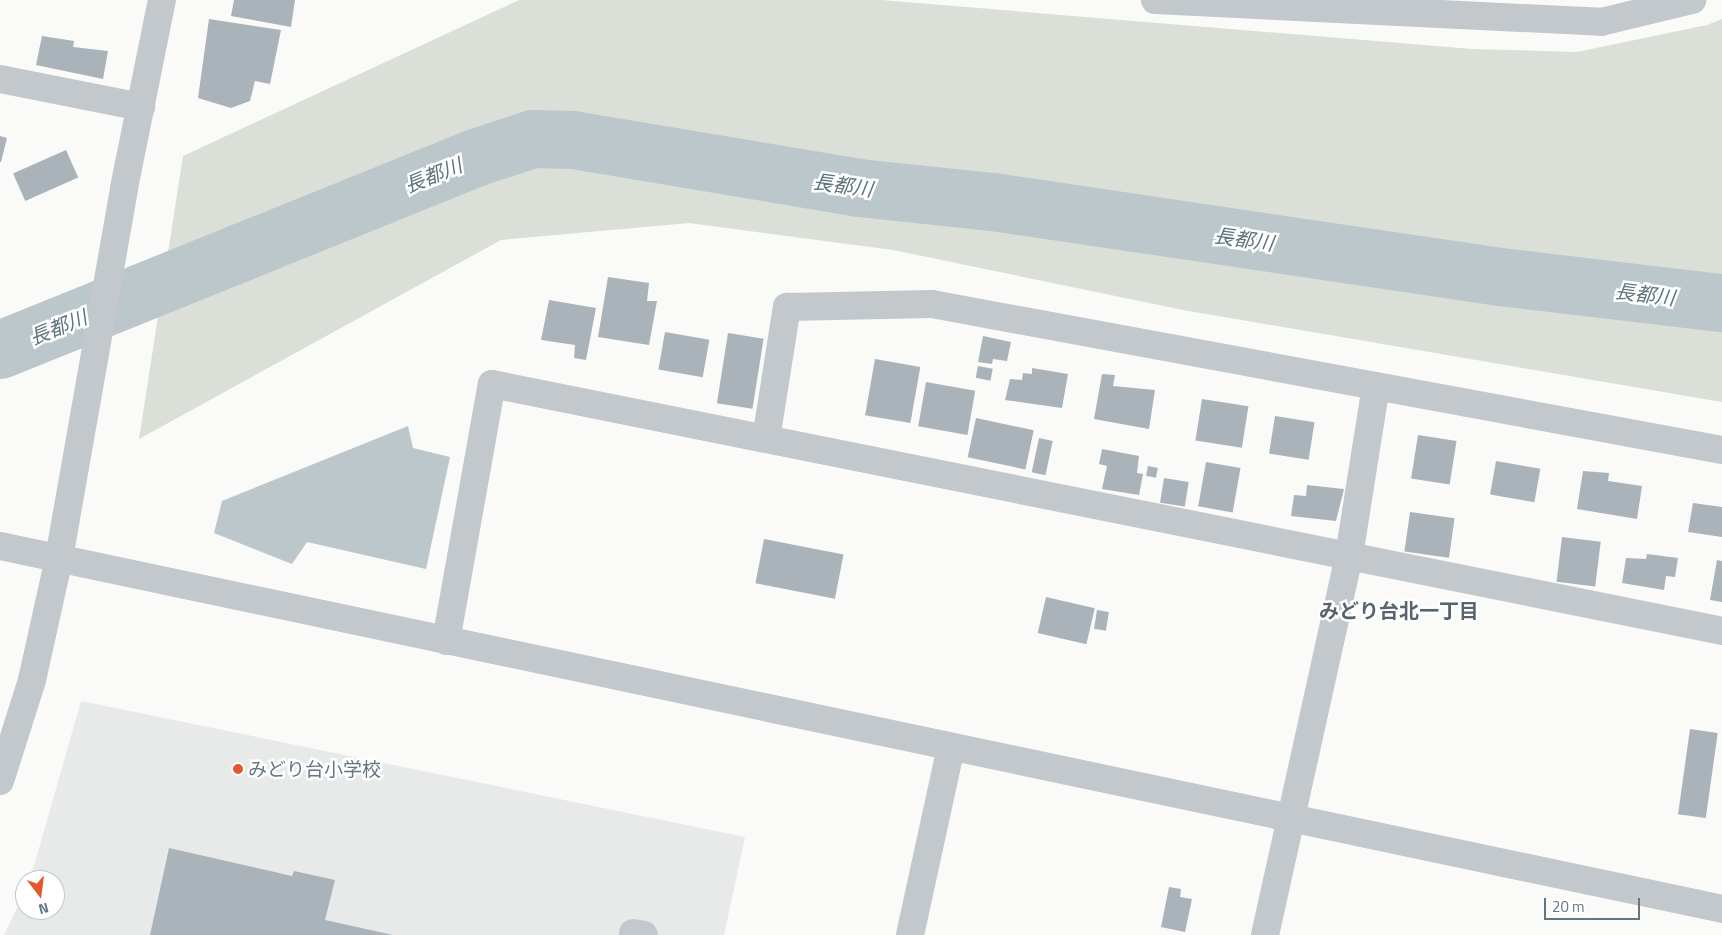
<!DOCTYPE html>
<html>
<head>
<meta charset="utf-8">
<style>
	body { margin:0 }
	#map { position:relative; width:1722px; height:935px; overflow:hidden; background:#fafaf8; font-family:"Titillium Web","Noto Sans JP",sans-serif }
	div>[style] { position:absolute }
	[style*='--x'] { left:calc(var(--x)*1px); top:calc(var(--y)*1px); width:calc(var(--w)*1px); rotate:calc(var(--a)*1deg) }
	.built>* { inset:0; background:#e8e9e9 }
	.green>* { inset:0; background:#dadfd7 }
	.water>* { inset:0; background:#bbc7cb }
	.river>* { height:58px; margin:-29px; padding:0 29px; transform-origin:29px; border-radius:29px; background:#bbc7cb }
	.building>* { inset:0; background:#aab3b9; transform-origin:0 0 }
	.minor>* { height:28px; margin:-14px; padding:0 14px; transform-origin:14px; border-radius:14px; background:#c3c8cc }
	.dots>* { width:14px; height:14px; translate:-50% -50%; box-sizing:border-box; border:2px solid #fff; border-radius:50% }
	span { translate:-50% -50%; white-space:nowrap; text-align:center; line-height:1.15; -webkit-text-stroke:5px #fff; paint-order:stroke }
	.poi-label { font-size:19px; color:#657683 }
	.left { translate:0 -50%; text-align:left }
	.water-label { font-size:20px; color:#60757c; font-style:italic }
	.neighbourhood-label { font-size:20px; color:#57646e; font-weight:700 }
	.north { position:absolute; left:15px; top:870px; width:50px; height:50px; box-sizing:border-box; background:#fff; border:1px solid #c1c8cd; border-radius:50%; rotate:165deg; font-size:14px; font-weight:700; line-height:20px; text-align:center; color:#657683 }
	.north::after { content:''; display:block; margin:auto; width:18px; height:22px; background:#e4572e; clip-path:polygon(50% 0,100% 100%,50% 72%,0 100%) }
	.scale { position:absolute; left:1544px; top:898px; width:96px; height:22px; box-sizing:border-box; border:2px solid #657683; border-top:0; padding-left:6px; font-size:15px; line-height:18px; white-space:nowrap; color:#657683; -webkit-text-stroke:4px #fff; paint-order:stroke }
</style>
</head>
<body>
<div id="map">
	<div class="built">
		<i style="clip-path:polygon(81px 701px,745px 837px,724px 935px,4px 935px,25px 891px,25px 910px,55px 910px,55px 880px,30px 880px)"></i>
	</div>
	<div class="green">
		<i style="clip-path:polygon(519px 0,881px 0,1472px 49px,1577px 52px,1707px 25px,1722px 19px,1722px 402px,1183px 310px,893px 250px,689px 223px,501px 240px,139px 439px,183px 156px)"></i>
	</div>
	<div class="water">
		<i style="clip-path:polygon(408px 426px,413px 448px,450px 457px,426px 569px,307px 542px,292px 564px,214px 533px,222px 501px)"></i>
	</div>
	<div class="river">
		<i style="--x:0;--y:350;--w:515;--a:-21.99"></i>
		<i style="--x:478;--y:157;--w:58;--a:-18.1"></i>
		<i style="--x:533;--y:139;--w:40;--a:1.4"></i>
		<i style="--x:573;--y:140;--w:290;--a:9.5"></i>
		<i style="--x:859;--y:188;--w:135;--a:6"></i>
		<i style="--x:993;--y:202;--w:513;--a:8.41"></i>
		<i style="--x:1500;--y:277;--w:224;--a:6.7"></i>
	</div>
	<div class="building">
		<i style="clip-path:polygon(234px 0,295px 0,291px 27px,231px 16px)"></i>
		<i style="clip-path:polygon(209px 19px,281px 30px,270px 84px,255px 81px,250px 101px,231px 108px,198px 98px)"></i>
		<i style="clip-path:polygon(42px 36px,74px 41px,73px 47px,108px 51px,103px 79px,36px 65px)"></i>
		<i style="clip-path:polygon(0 136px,7px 138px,1px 162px,0 162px)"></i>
		<i style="left:66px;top:150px;width:30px;height:58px;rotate:66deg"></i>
		<i style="clip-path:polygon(608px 277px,649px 283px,647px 301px,657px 301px,649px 345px,598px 337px)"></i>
		<i style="clip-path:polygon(549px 300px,596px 308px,586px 360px,574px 358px,575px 345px,541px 340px)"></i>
		<i style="left:665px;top:332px;width:45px;height:38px;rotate:10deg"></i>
		<i style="left:728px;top:333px;width:36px;height:71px;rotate:9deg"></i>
		<i style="clip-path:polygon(983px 336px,1011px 342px,1007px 361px,993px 359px,992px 364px,978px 362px)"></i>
		<i style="left:875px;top:359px;width:46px;height:57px;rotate:10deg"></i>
		<i style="left:978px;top:366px;width:15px;height:12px;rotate:11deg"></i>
		<i style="clip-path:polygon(1032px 368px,1068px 374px,1062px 408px,1005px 400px,1010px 379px,1022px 380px,1023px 373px,1032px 374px)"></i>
		<i style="clip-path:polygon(1102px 374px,1115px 375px,1113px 386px,1155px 390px,1149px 429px,1094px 419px)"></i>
		<i style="left:926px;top:382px;width:50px;height:45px;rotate:10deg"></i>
		<i style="left:1202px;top:399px;width:47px;height:42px;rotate:9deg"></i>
		<i style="left:1275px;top:416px;width:40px;height:38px;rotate:9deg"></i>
		<i style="left:976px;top:418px;width:59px;height:40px;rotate:12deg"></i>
		<i style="left:1418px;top:435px;width:39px;height:44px;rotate:9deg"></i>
		<i style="left:1039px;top:438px;width:14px;height:35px;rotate:12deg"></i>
		<i style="clip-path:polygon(1102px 449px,1139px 456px,1137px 473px,1143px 474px,1139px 495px,1102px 489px,1107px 466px,1099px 464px)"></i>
		<i style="left:1496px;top:461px;width:45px;height:34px;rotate:10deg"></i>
		<i style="left:1206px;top:462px;width:35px;height:45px;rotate:10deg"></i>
		<i style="left:1148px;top:466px;width:10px;height:10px;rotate:11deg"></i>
		<i style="clip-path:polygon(1583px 471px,1609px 473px,1608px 481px,1642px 486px,1637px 519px,1577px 509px)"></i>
		<i style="left:1164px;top:478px;width:25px;height:25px;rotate:9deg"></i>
		<i style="clip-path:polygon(1307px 485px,1344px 489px,1336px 521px,1291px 516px,1294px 495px,1306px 496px)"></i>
		<i style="clip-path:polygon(1693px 503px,1722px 507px,1722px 537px,1688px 532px)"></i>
		<i style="left:1410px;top:512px;width:45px;height:40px;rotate:8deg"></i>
		<i style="left:1562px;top:537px;width:39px;height:45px;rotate:7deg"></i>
		<i style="left:764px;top:539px;width:81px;height:45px;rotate:11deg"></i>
		<i style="clip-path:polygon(1647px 554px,1678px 558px,1675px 577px,1666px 576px,1664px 590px,1622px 583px,1626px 558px,1646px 559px)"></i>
		<i style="clip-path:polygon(1717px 560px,1722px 561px,1722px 602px,1710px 600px)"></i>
		<i style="left:1046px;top:597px;width:50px;height:37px;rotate:13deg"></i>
		<i style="left:1097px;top:610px;width:12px;height:19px;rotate:9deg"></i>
		<i style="left:1690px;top:729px;width:28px;height:86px;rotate:8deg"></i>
		<i style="clip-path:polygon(169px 848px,292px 876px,294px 871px,335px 880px,325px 920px,393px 935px,150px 935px)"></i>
		<i style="clip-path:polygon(1169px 887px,1181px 889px,1180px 897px,1192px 899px,1185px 932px,1161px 927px)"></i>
	</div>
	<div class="minor">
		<i style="--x:1155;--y:0;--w:447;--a:2.8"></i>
		<i style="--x:1601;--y:22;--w:94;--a:-13.6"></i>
		<i style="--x:0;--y:79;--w:144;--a:11.2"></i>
		<i style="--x:766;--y:439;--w:134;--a:-81"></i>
		<i style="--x:787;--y:307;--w:145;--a:-1.2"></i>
		<i style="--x:932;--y:304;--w:803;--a:10.47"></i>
		<i style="--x:0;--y:546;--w:1760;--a:11.9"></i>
		<i style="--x:446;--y:641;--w:261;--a:-79.9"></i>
		<i style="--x:492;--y:384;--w:1255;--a:11.35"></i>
		<i style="--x:0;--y:781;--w:106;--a:-72.4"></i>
		<i style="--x:32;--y:680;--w:125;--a:-77.5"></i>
		<i style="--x:59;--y:558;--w:376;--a:-80"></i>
		<i style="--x:124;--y:188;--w:192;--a:-78.6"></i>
		<i style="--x:633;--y:933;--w:11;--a:10"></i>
		<i style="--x:910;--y:935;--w:192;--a:-77.7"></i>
		<i style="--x:1265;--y:935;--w:388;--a:-77.5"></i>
		<i style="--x:1349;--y:556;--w:172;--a:-81"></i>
	</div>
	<div class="dots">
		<i style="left:238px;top:769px;background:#e4572e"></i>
	</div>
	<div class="poi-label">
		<span class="left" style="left:248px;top:769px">みどり台小学校</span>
	</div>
	<div class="water-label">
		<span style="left:433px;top:175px;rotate:-22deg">長都川</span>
		<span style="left:843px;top:185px;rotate:8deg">長都川</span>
		<span style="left:1244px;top:239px;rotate:8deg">長都川</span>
		<span style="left:1645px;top:294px;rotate:7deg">長都川</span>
		<span style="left:58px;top:327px;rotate:-22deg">長都川</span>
	</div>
	<div class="neighbourhood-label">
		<span style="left:1399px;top:610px">みどり台北一丁目</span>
	</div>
	<div class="north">N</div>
	<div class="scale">20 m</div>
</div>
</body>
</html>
